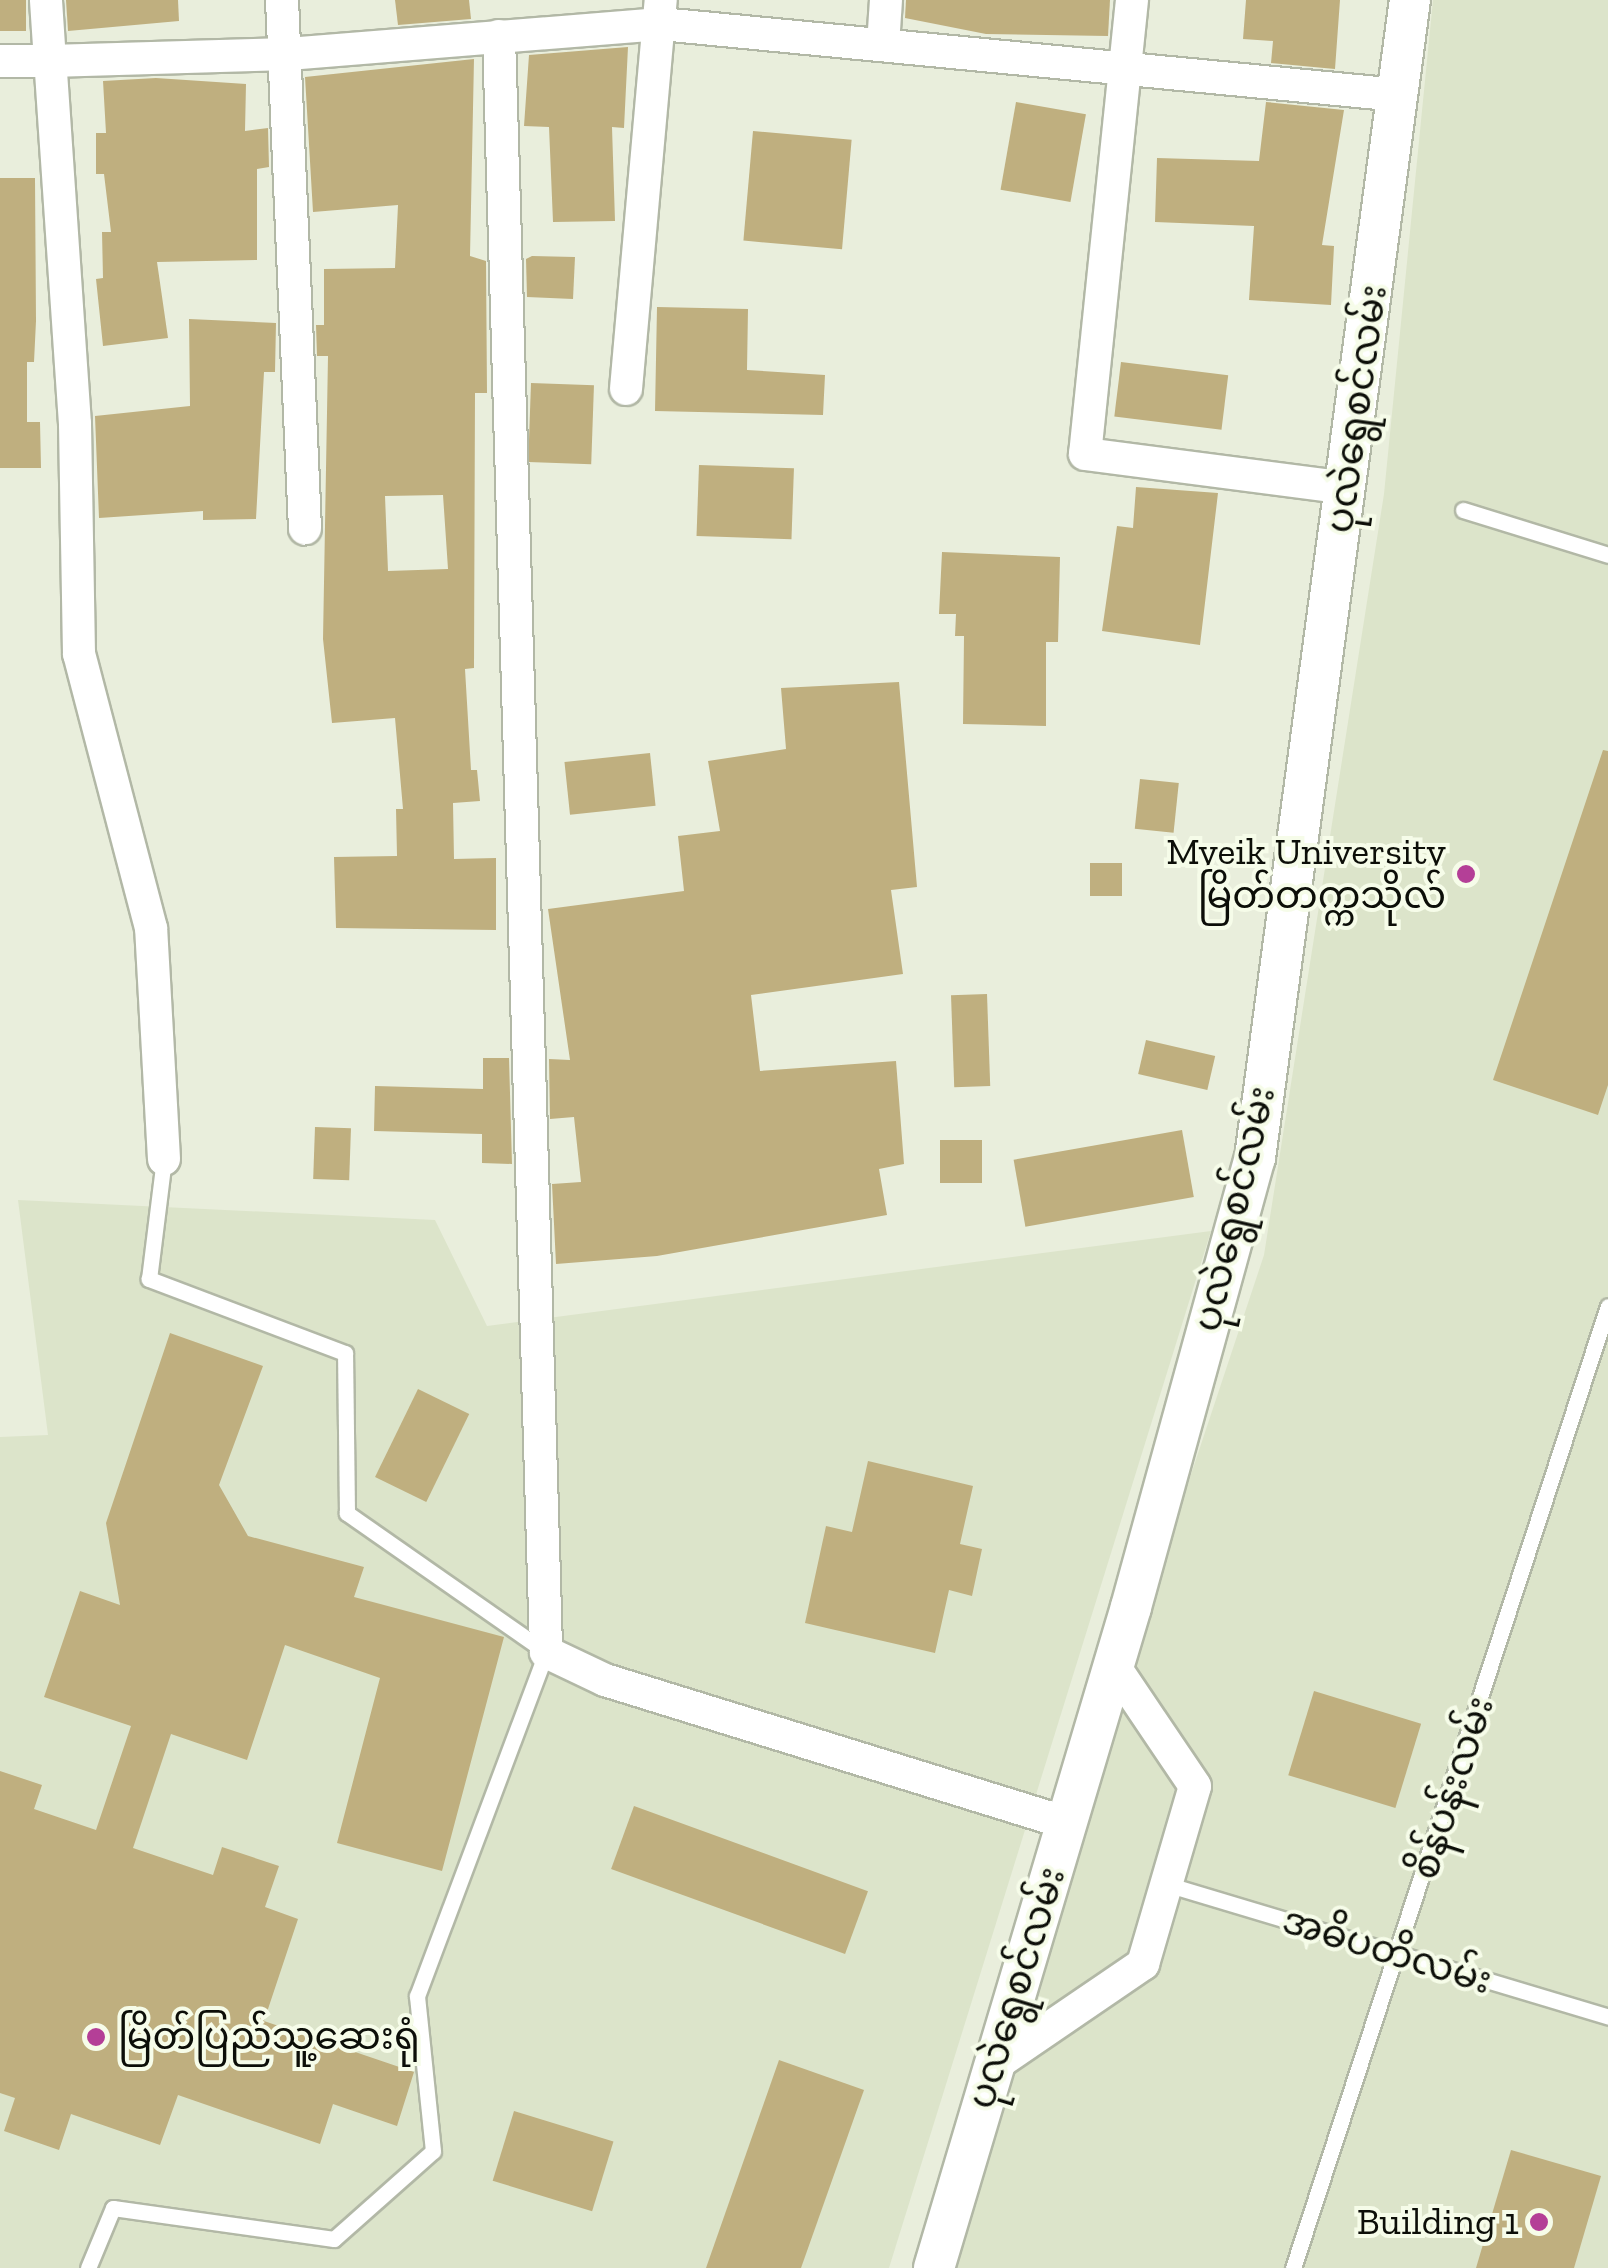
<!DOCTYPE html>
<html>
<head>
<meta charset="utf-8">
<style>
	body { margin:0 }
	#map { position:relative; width:1608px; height:2268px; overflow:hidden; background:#e9eedc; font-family:"Zilla Slab","Noto Sans Myanmar",serif }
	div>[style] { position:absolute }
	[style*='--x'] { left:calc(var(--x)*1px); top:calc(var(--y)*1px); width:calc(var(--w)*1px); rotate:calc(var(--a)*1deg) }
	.built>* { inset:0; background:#dce4ca }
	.building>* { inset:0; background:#bfaf7f; transform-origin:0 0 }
	.roads { filter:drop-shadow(2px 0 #b2b8a6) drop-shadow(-2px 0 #b2b8a6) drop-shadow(0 2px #b2b8a6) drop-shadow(0 -2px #b2b8a6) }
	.service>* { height:15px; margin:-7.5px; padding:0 7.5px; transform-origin:7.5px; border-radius:7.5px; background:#fff }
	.minor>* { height:32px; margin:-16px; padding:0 16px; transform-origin:16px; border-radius:16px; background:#fff }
	.tertiary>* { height:40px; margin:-20px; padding:0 20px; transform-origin:20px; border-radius:20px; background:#fff }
	.dots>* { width:28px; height:28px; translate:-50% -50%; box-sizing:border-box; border:5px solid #f6fce9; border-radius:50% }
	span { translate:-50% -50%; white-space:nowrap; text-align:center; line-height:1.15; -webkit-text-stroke:8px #f6fce9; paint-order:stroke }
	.street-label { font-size:38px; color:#0c0e08 }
	.poi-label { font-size:38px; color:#0c0e08 }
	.right { translate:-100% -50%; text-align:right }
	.left { translate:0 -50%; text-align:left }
</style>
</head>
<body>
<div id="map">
	<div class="built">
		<i style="clip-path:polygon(1433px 0,1608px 0,1608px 2268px,927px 2268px,1264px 1255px,1384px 494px)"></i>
		<i style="clip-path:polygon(18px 1200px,435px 1220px,487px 1326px,1211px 1231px,889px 2268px,0 2268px,0 1437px,48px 1435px)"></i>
	</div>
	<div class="building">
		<i style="left:0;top:0;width:26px;height:31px"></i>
		<i style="clip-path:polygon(66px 0,178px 0,179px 21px,68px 31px)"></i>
		<i style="clip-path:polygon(395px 0,469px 0,471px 19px,398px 25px)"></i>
		<i style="clip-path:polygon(906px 0,1110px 0,1108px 36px,986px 34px,905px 18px)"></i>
		<i style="clip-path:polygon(1246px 0,1340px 0,1335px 69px,1271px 63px,1273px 41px,1243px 39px)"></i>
		<i style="clip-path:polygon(628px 47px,624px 128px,612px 127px,615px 221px,553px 222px,549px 127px,524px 126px,529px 55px)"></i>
		<i style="clip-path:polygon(evenodd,474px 59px,470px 256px,486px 261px,487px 393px,475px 393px,474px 668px,465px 669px,471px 770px,477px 770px,480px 801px,453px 803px,454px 859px,496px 858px,496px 930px,336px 928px,334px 857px,397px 856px,396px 809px,403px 809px,395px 718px,332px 723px,323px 639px,328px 356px,317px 356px,316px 325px,324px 325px,324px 269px,395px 268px,398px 205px,313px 212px,305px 77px,474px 59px,443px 495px,448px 569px,388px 571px,385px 496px,443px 495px)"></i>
		<i style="clip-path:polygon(156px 78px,246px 84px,245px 131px,268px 128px,269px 167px,257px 169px,257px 260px,157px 262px,168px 338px,103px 346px,96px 279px,103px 278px,102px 232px,111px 232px,104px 174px,96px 174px,96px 133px,106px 133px,103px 81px)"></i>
		<i style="left:1016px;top:102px;width:71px;height:89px;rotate:10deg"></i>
		<i style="clip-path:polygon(1266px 102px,1344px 110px,1322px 245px,1334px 246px,1331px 305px,1249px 300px,1254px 226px,1155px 222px,1157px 158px,1259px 161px)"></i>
		<i style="left:753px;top:131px;width:99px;height:110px;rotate:5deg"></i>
		<i style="clip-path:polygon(0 178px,35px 178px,36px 321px,34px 362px,27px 362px,27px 422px,40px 422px,41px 468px,0 468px)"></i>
		<i style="clip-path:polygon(532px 256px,575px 257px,573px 299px,527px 297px,526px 259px)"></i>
		<i style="clip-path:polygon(657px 307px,748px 309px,747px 370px,825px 375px,823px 415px,655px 411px)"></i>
		<i style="clip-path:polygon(189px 319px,276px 323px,275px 372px,264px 372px,256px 519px,203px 520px,203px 511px,99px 518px,95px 416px,190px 406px)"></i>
		<i style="left:1121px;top:362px;width:108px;height:55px;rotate:7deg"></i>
		<i style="left:531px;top:383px;width:63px;height:79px;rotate:2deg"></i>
		<i style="left:699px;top:465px;width:95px;height:71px;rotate:2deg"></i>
		<i style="clip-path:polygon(1136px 487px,1218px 493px,1200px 645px,1102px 631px,1117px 526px,1133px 528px)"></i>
		<i style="clip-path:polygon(942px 552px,1060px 557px,1058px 642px,1046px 642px,1046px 726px,963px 724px,964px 636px,955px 636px,956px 614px,939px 614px)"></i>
		<i style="clip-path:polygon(899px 682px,917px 887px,891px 890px,903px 974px,751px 995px,760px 1071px,896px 1061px,904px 1164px,879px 1169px,887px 1215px,657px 1256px,556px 1264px,552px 1184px,581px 1182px,574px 1117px,550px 1119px,549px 1059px,570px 1060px,548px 909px,684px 891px,678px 836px,720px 831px,708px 761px,786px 749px,781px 688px)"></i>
		<i style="clip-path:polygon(1603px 750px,1608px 751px,1608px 1085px,1598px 1115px,1493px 1080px)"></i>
		<i style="left:650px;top:753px;width:53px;height:86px;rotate:84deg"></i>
		<i style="left:1140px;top:779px;width:39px;height:50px;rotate:6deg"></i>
		<i style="left:1090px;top:863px;width:32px;height:33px"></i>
		<i style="left:987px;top:994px;width:92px;height:36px;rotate:88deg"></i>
		<i style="left:1146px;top:1040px;width:71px;height:35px;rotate:13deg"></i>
		<i style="clip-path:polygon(483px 1058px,509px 1058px,512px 1164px,482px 1163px,482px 1134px,374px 1131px,375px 1086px,483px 1089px)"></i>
		<i style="left:315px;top:1127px;width:36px;height:52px;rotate:2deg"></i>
		<i style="left:1182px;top:1130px;width:68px;height:171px;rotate:80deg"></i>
		<i style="left:982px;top:1140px;width:43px;height:42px;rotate:90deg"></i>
		<i style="clip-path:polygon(170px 1333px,263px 1366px,219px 1485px,248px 1536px,364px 1567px,354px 1597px,504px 1637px,442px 1871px,337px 1843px,380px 1678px,285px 1645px,247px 1760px,171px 1734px,133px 1848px,213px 1875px,222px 1847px,279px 1866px,265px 1907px,298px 1919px,264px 2021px,414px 2072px,397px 2126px,333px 2104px,320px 2144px,178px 2095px,160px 2145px,71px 2114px,59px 2150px,4px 2131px,15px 2098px,0 2093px,0 1771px,42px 1785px,34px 1809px,96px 1830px,131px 1726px,44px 1697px,80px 1591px,120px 1605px,106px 1523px)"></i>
		<i style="left:418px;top:1389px;width:57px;height:98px;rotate:26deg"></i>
		<i style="clip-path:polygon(868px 1461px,973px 1486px,960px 1544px,982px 1549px,972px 1596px,949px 1590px,935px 1653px,805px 1623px,826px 1526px,852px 1532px)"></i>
		<i style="left:1314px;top:1691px;width:112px;height:88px;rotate:17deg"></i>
		<i style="left:634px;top:1806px;width:249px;height:67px;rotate:20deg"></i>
		<i style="clip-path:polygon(779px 2060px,864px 2090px,801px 2268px,706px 2268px)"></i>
		<i style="left:514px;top:2111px;width:104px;height:73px;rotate:17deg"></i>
		<i style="clip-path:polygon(1511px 2150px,1601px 2176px,1574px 2268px,1476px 2268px)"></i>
	</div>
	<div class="roads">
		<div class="service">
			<i style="--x:1463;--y:510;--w:152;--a:17.2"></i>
			<i style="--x:1166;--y:1884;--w:462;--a:16.7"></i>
			<i style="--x:88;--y:2268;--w:65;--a:-67.4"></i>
			<i style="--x:113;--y:2208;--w:223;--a:8"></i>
			<i style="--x:334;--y:2239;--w:132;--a:-41.6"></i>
			<i style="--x:433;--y:2151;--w:156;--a:-95.9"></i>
			<i style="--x:417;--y:1996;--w:367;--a:-69.4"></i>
			<i style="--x:546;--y:1652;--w:243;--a:-145.1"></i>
			<i style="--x:347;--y:1513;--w:160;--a:-90.7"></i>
			<i style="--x:345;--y:1353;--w:210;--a:-159.3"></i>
			<i style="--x:149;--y:1279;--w:121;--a:-82.9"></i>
			<i style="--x:1293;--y:2268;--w:1012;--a:-71.87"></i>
		</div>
		<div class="minor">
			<i style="--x:282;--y:0;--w:529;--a:87.51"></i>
			<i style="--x:1132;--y:0;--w:456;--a:95.9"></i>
			<i style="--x:1085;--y:454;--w:263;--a:7.4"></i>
			<i style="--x:499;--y:36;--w:1617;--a:88.33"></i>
			<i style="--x:546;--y:1652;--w:65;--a:25.4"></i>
			<i style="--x:605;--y:1680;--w:483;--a:17.2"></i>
			<i style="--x:883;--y:45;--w:45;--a:-86.2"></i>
			<i style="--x:0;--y:61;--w:50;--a:0"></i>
			<i style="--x:50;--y:61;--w:61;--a:-93.8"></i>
			<i style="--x:626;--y:389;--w:391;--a:-84.9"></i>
			<i style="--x:164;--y:1159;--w:231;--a:-93.2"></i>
			<i style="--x:151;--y:928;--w:283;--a:-104.7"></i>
			<i style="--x:79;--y:654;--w:230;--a:-91"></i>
			<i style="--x:75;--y:424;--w:364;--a:-93.9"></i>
			<i style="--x:50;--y:61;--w:238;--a:-1.7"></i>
			<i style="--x:288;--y:54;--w:374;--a:-4.6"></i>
			<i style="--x:661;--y:24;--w:741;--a:5.5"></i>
			<i style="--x:992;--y:2067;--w:183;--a:-34.3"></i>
			<i style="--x:1143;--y:1964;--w:185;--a:-73.7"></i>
			<i style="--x:1195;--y:1786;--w:145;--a:-124"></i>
		</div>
		<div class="tertiary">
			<i style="--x:934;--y:2268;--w:690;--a:-73.4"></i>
			<i style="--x:1131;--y:1607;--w:466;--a:-74.6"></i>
			<i style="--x:1255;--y:1158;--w:1168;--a:-82.38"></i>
		</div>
	</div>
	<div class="dots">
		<i style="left:1466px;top:874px;background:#b43f97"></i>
		<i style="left:96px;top:2037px;background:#b43f97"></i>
		<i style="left:1539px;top:2222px;background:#b43f97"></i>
	</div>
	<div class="street-label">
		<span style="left:1357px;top:409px;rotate:-82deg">ပုလဲရွေစင်လမ်း</span>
		<span style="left:1235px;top:1209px;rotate:-77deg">ပုလဲရွေစင်လမ်း</span>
		<span style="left:1453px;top:1788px;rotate:-72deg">စိန်ပန်းလမ်း</span>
		<span style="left:1387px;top:1951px;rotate:17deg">အဓိပတိလမ်း</span>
		<span style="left:1017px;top:1988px;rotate:-73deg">ပုလဲရွေစင်လမ်း</span>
	</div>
	<div class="poi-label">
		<span class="right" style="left:1446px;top:874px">Myeik University<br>မြိတ်တက္ကသိုလ်</span>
		<span class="left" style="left:118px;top:2037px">မြိတ်ပြည်သူ့ဆေးရုံ</span>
		<span class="right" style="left:1519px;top:2222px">Building 1</span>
	</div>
</div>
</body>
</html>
